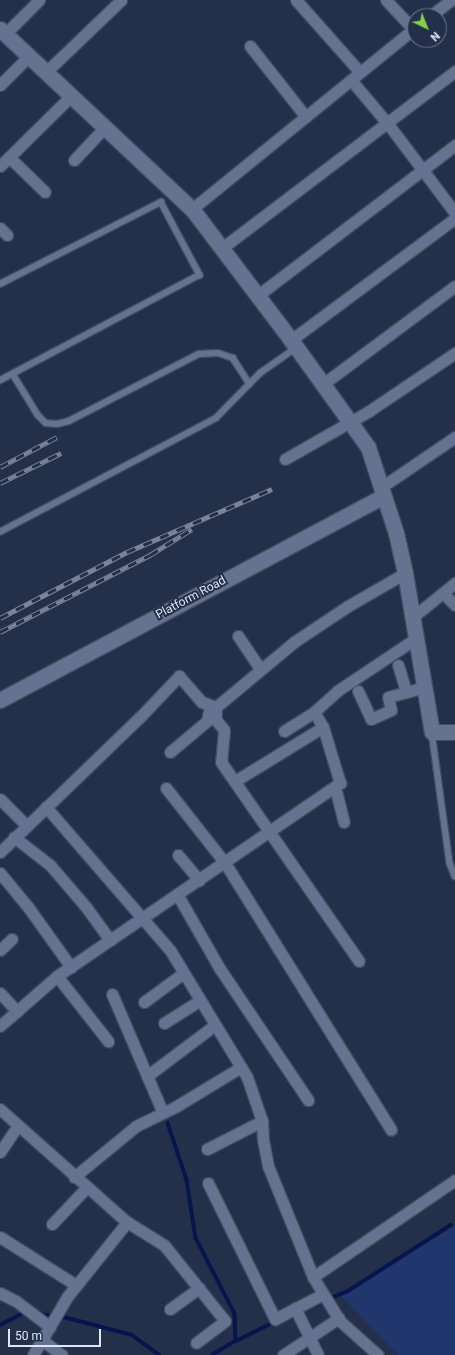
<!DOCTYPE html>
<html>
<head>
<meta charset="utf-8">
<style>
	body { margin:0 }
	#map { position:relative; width:455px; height:1355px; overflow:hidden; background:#242f49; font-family:Roboto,sans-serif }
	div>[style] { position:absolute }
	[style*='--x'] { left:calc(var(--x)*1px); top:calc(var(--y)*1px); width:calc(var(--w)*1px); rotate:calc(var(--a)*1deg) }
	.green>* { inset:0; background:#21366d }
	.stream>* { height:3.5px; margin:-1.75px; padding:0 1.75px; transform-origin:1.75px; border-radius:1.75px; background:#06154e }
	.roads { filter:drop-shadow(1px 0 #434c62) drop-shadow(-1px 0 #434c62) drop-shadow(0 1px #434c62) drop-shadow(0 -1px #434c62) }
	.lane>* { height:5.5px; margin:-2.75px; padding:0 2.75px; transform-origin:2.75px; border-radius:2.75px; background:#657391 }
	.street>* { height:11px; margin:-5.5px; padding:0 5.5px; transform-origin:5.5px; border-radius:5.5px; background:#657391 }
	.secondary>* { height:15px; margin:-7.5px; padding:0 7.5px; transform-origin:7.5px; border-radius:7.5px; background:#657391 }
	.rail>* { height:4.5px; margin-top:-2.25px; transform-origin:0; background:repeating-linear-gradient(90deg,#242f49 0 9px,#798399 0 18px); box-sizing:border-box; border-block:1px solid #798399 }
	span { translate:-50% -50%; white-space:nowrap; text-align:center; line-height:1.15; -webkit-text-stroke:4px #242f49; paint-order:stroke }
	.street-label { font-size:12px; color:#dee6f7 }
	.north { position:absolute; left:407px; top:8px; width:40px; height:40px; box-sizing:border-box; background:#242f49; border:1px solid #6e788f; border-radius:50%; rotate:137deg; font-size:11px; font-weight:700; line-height:16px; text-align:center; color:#dee6f7 }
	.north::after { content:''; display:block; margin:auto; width:14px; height:18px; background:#86cf4b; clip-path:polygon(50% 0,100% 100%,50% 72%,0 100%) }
	.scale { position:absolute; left:8px; top:1329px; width:93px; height:18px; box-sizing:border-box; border:2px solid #dee6f7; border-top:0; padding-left:5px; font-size:12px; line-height:14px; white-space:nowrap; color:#dee6f7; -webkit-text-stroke:3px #242f49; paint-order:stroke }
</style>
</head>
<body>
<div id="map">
	<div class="green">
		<i style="clip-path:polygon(455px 1226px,455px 1355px,398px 1355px,341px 1296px)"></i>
	</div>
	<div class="stream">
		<i style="--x:168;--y:1123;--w:60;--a:71.6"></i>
		<i style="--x:187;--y:1180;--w:59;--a:81.2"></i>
		<i style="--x:196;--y:1238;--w:85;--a:62.8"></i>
		<i style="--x:235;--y:1314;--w:27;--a:88"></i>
		<i style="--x:236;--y:1341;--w:27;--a:149"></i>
		<i style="--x:309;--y:1307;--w:42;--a:-22.3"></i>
		<i style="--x:348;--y:1291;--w:122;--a:-32.7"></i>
		<i style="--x:38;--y:1314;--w:26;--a:7"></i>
		<i style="--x:64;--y:1317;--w:70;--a:14.8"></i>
		<i style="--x:132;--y:1335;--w:34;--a:36"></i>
		<i style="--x:0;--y:1325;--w:29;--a:-27"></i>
		<i style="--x:236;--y:1341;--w:45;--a:-26.6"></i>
	</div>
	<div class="roads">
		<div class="lane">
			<i style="--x:0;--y:284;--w:181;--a:-27"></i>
			<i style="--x:161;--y:202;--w:83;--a:61.9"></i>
			<i style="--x:200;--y:275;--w:226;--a:152.1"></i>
			<i style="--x:13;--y:374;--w:48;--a:58.6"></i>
			<i style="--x:38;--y:415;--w:11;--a:45"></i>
			<i style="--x:46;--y:423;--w:11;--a:5"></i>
			<i style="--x:57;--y:424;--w:12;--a:-14"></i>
			<i style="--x:69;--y:421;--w:146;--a:-27.3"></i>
			<i style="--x:199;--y:354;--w:19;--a:-3"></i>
			<i style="--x:218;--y:353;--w:16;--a:18"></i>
			<i style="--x:233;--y:358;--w:31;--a:57"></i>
			<i style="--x:0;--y:532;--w:244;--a:-27.8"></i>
			<i style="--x:216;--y:418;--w:63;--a:-45.6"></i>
			<i style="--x:260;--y:373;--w:44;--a:-34.8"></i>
			<i style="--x:432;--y:732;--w:132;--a:82.2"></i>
			<i style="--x:450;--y:863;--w:14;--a:69"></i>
		</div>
		<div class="street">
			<i style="--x:296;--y:0;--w:96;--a:48.4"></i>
			<i style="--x:386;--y:0;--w:40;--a:47"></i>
			<i style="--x:430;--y:16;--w:26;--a:-37"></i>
			<i style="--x:5;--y:34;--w:48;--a:-45"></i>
			<i style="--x:250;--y:46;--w:90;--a:51.7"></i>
			<i style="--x:46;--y:72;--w:104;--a:-43.8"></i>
			<i style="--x:351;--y:80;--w:57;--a:49.9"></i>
			<i style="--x:388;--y:124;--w:111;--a:53"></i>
			<i style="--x:0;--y:85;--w:41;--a:-45"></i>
			<i style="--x:9;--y:157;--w:50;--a:44.2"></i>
			<i style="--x:74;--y:160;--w:45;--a:-46.8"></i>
			<i style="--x:0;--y:166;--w:100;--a:-44.6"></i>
			<i style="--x:192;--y:209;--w:287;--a:-39.1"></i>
			<i style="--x:0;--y:228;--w:10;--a:45"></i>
			<i style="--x:222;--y:248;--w:293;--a:-37.2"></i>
			<i style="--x:257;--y:296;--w:249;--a:-37.3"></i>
			<i style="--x:291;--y:340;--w:204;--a:-36.6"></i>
			<i style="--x:323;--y:384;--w:164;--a:-36.6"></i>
			<i style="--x:285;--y:459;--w:97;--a:-29.7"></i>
			<i style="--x:369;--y:411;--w:104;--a:-34"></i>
			<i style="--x:380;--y:488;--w:91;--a:-34.2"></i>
			<i style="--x:443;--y:593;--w:17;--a:45"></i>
			<i style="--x:414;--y:616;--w:53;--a:-38.8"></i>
			<i style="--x:238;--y:636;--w:40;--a:56"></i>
			<i style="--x:398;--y:665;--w:28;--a:73"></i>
			<i style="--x:358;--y:691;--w:31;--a:65"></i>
			<i style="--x:371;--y:719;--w:22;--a:-24"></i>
			<i style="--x:391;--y:710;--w:13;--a:-103"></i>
			<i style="--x:388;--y:697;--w:38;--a:-15"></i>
			<i style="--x:216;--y:707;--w:13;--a:90"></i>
			<i style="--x:216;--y:720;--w:13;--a:51"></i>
			<i style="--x:224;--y:730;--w:32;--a:95"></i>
			<i style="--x:221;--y:762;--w:242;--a:55.3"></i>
			<i style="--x:284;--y:731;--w:36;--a:-32"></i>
			<i style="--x:170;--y:752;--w:48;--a:-40"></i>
			<i style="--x:207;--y:721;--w:16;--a:-79"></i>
			<i style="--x:235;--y:781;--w:103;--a:-31.5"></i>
			<i style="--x:335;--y:787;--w:36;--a:76"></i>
			<i style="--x:166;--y:788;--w:95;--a:51.8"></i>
			<i style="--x:225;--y:863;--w:314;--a:58.1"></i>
			<i style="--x:0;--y:799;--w:38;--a:45"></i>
			<i style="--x:46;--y:807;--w:189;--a:49.1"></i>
			<i style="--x:170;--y:950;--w:149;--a:58.8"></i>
			<i style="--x:247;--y:1077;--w:46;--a:71.2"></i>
			<i style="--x:262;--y:1121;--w:19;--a:87"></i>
			<i style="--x:263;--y:1140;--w:26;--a:79"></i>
			<i style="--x:268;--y:1166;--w:120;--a:67.9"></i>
			<i style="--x:313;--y:1277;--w:52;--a:58.5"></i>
			<i style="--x:340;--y:1321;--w:51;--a:41.8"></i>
			<i style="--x:14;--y:837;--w:46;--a:37.9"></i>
			<i style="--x:50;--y:865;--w:55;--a:49.4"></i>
			<i style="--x:86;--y:907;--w:41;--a:54"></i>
			<i style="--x:0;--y:852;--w:194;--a:-44"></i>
			<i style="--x:140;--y:717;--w:57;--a:-46.4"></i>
			<i style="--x:179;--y:676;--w:35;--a:49"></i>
			<i style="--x:202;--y:702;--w:15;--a:20"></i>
			<i style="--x:216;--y:707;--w:102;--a:-39.8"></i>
			<i style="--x:294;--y:642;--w:65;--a:-33.7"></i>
			<i style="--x:348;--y:606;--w:66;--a:-30.1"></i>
			<i style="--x:178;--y:855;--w:33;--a:50"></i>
			<i style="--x:0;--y:873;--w:44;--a:50.5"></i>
			<i style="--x:28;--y:907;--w:74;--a:54.4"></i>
			<i style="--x:177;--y:894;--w:86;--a:60.2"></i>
			<i style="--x:220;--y:969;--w:158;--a:56.1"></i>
			<i style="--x:0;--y:950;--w:16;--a:-43"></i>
			<i style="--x:57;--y:976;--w:83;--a:51.9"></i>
			<i style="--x:0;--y:993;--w:25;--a:47"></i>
			<i style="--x:17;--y:1011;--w:23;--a:139"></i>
			<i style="--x:112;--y:994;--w:129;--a:66.8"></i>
			<i style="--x:144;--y:1002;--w:47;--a:-36.4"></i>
			<i style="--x:17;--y:1011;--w:53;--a:-41.2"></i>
			<i style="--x:57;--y:976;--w:343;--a:-34.3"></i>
			<i style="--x:340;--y:783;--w:59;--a:-106.9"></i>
			<i style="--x:323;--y:727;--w:17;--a:-121"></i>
			<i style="--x:314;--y:712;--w:31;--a:-42"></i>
			<i style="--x:337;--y:691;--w:97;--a:-33.7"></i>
			<i style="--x:164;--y:1023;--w:41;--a:-32.2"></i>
			<i style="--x:147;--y:1076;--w:85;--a:-36.9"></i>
			<i style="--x:0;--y:1109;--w:170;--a:41.7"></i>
			<i style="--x:127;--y:1222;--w:44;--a:31.9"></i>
			<i style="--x:164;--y:1245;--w:97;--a:51.2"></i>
			<i style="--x:225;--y:1321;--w:36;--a:143"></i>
			<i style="--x:207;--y:1149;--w:62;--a:-27"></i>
			<i style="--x:0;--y:1152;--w:32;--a:-56"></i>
			<i style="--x:74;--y:1177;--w:80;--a:-39.4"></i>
			<i style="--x:136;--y:1126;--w:43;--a:-26"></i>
			<i style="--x:175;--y:1107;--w:77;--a:-31.2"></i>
			<i style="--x:208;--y:1183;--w:152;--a:63.8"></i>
			<i style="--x:275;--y:1319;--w:54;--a:-27.5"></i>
			<i style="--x:52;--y:1224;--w:51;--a:-46.6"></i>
			<i style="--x:0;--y:1237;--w:90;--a:32.3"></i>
			<i style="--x:313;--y:1277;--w:172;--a:-34.3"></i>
			<i style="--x:0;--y:1293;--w:18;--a:27"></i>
			<i style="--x:16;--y:1301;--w:43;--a:37.4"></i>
			<i style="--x:295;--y:1308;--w:52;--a:63.9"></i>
			<i style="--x:170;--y:1309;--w:36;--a:-36"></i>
			<i style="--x:42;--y:1340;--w:25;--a:37"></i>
			<i style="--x:33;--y:1355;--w:67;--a:-59.6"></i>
			<i style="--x:67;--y:1297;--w:96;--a:-51.3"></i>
			<i style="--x:283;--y:1355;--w:67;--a:-33.5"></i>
		</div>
		<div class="secondary">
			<i style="--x:0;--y:29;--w:263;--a:43.2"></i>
			<i style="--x:192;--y:209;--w:164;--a:52.9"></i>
			<i style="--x:291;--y:340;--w:132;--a:54.3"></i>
			<i style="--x:368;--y:447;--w:90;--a:72"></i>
			<i style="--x:396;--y:533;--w:41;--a:77.3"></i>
			<i style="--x:405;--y:573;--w:161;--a:80.4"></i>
			<i style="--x:432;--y:732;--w:23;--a:0"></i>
			<i style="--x:0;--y:700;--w:433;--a:-28"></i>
		</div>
	</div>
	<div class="rail">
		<i style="--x:0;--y:467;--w:64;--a:-27.8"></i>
		<i style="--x:0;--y:483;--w:68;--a:-26.2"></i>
		<i style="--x:0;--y:618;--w:143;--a:-27.5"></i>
		<i style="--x:127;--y:552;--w:158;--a:-23.5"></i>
		<i style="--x:0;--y:632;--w:169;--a:-27.2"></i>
		<i style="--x:150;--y:555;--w:49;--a:-31.8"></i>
	</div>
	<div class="street-label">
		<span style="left:191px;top:598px;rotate:-28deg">Platform Road</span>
	</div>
	<div class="north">N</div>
	<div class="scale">50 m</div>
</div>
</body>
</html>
